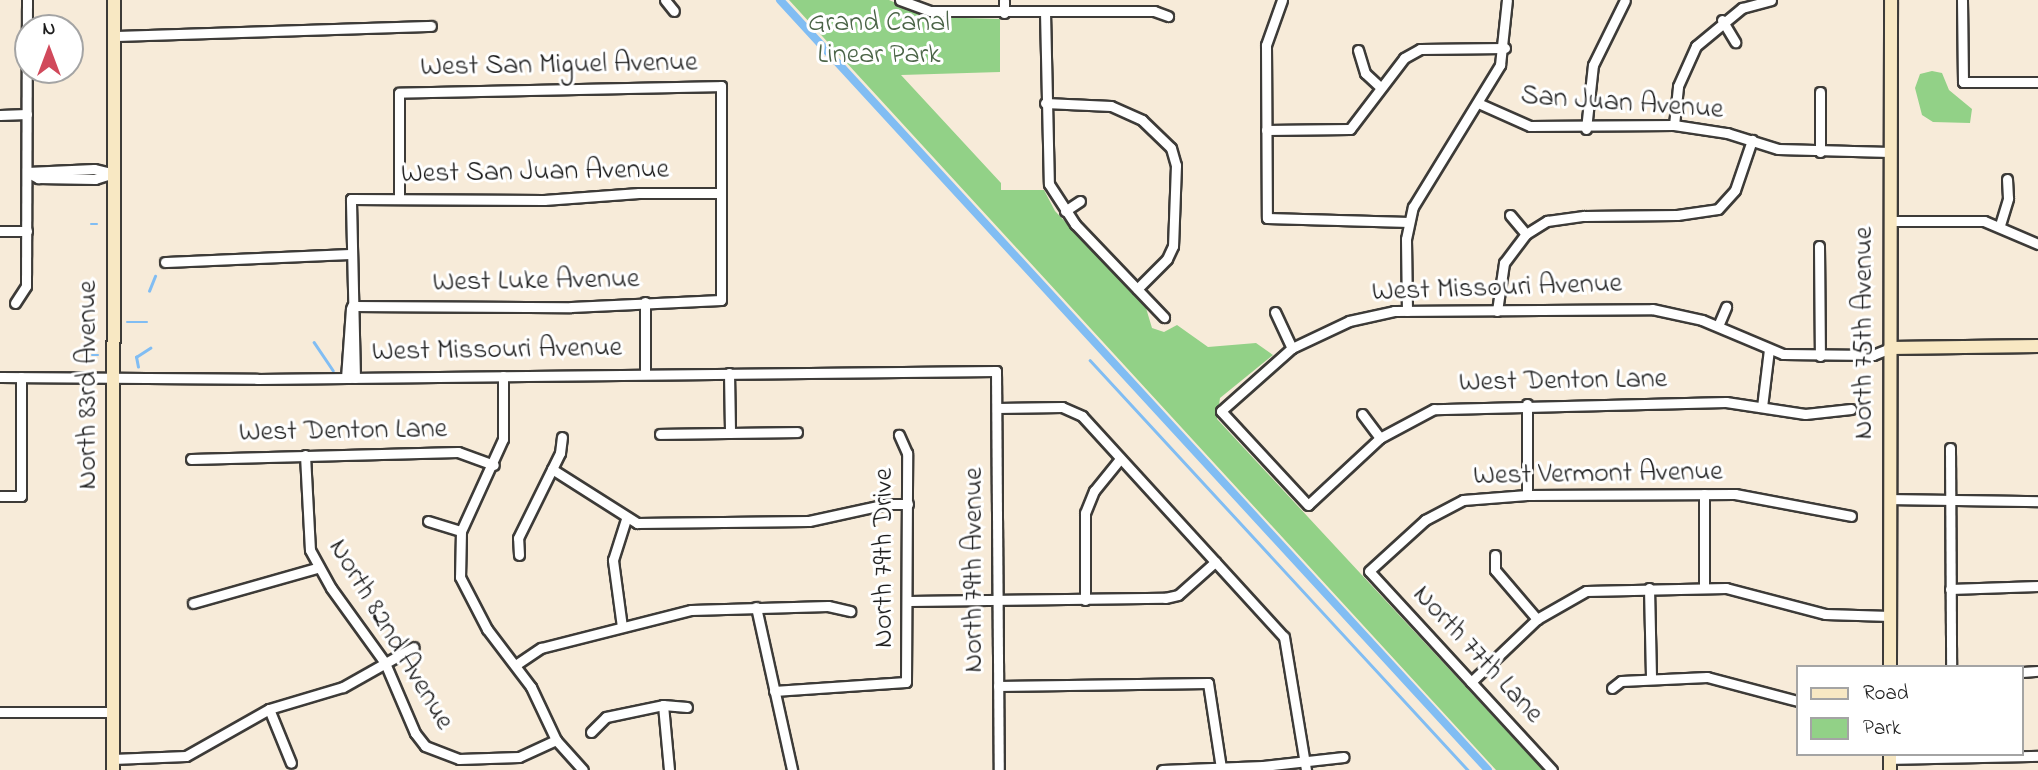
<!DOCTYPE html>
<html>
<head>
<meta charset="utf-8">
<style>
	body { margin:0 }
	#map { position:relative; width:2038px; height:770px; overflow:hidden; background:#f7ebd9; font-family:"Indie Flower",sans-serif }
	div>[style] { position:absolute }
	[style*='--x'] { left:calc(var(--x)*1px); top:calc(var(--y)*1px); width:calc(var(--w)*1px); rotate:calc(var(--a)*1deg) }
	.green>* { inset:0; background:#92d187 }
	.stream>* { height:2.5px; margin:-1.25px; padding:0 1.25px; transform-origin:1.25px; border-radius:1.25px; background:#81bdf3 }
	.canal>* { height:8px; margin:-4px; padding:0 4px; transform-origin:4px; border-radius:4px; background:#81bdf3 }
	.roads { filter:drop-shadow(2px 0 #3d3b38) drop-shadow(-2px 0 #3d3b38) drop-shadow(0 2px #3d3b38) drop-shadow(0 -2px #3d3b38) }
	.street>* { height:9px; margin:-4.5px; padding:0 4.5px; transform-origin:4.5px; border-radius:4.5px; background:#fff }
	.secondary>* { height:12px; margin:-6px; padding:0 6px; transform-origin:6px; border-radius:6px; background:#f8e8c3 }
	span { translate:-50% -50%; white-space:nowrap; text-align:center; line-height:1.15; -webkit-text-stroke:6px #fff; paint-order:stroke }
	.park-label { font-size:28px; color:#4b6447 }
	.street-label { font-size:28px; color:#1c1c1c }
	.legend { position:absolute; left:1796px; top:665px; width:228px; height:91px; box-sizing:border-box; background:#fff; border:2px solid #a4a4a4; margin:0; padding:9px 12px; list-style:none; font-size:21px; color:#1c1c1c }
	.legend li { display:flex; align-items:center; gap:14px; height:35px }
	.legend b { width:35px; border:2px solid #a4a4a4 }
	.north { position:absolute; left:14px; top:14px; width:70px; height:70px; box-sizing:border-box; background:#fff; border:2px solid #a4a4a4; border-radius:50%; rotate:0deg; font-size:19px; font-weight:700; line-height:28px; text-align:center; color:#1c1c1c }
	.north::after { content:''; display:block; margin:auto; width:24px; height:32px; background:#d1495b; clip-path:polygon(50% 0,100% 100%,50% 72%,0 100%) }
</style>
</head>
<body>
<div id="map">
	<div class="green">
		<i style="clip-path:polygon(789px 0,889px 0,929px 17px,1000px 19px,1000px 72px,901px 75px,1001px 183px,1001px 190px,1044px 190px,1055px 211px,1146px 308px,1152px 328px,1164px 332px,1177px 325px,1208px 347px,1256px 343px,1273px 355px,1220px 398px,1217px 419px,1543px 770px,1496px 770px)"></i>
		<i style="clip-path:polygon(1932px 71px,1942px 73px,1949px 90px,1972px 109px,1970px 123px,1933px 122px,1922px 115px,1915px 88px,1920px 74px)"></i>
	</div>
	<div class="stream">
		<i style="--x:91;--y:224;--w:6;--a:0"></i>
		<i style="--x:149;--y:291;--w:16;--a:-68"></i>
		<i style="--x:127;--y:322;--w:20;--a:0"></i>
		<i style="--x:314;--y:342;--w:34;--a:56"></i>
		<i style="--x:92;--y:355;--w:6;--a:0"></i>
		<i style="--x:1090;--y:360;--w:558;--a:47.33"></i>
		<i style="--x:138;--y:367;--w:10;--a:-101"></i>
		<i style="--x:136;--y:357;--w:17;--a:-33"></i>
	</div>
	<div class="canal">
		<i style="--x:780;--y:0;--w:1046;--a:47.4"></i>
	</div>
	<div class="roads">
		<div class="street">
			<i style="--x:665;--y:0;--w:14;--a:51"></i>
			<i style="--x:900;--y:0;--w:32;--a:20"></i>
			<i style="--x:930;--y:11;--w:224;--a:0"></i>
			<i style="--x:1154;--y:11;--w:15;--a:20"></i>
			<i style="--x:1004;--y:0;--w:13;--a:90"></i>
			<i style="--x:1282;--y:0;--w:48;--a:109.6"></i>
			<i style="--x:1266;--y:45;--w:173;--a:89.7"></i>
			<i style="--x:1267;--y:218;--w:142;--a:1.6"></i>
			<i style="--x:1962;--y:0;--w:82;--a:89.3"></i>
			<i style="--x:1963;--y:82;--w:75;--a:0"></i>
			<i style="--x:1045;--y:12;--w:172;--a:88.7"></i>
			<i style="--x:1049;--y:184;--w:48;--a:57"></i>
			<i style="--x:1075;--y:224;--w:129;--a:46.3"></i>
			<i style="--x:1722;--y:20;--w:26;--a:59"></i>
			<i style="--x:113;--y:36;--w:318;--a:-1.8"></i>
			<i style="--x:1358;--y:50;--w:24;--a:73"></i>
			<i style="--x:1365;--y:73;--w:21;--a:43"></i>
			<i style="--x:1820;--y:92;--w:60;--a:90"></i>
			<i style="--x:1045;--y:103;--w:66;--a:2.6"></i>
			<i style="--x:1111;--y:106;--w:34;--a:24"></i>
			<i style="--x:1142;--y:120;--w:40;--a:44"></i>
			<i style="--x:1171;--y:148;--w:18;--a:74"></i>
			<i style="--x:1176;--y:165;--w:81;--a:92.1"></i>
			<i style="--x:1173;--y:246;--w:14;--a:115"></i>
			<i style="--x:1167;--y:259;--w:42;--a:135"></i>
			<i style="--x:1478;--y:103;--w:57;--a:23.9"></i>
			<i style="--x:1530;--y:126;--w:144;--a:-0.4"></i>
			<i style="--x:1674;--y:125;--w:54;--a:8.6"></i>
			<i style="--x:1727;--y:133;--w:53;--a:17.4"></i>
			<i style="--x:1778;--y:149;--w:112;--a:1.5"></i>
			<i style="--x:0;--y:115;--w:27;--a:-2"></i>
			<i style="--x:1674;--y:125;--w:39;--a:-84"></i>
			<i style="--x:1678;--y:86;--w:44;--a:-65.8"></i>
			<i style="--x:1696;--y:46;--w:60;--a:-39.6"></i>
			<i style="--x:1742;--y:8;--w:30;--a:-15"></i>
			<i style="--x:1586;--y:129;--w:64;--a:-83.8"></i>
			<i style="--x:1593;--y:65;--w:72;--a:-63.8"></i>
			<i style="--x:1266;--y:130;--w:84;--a:-0.7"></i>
			<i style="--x:1350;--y:129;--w:89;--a:-52.7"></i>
			<i style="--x:1404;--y:58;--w:18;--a:-29"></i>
			<i style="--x:1420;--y:49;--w:85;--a:-0.7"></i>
			<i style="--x:27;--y:172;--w:13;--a:29"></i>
			<i style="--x:38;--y:178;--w:57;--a:1"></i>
			<i style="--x:95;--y:179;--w:19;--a:-18"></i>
			<i style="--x:27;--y:172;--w:67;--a:-2.6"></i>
			<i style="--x:94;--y:169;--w:18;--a:13"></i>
			<i style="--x:1065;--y:211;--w:18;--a:-34"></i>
			<i style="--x:1510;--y:215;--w:25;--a:50"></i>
			<i style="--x:1890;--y:221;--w:94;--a:0"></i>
			<i style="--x:1984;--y:221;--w:59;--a:23.1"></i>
			<i style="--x:2000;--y:225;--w:28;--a:-73"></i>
			<i style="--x:2008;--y:198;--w:19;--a:-93"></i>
			<i style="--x:0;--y:231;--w:27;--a:0"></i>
			<i style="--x:1819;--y:246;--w:110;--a:89.5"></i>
			<i style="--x:165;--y:262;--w:186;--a:-2.5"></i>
			<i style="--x:15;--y:303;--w:20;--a:-57"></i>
			<i style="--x:26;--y:286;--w:286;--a:-89.8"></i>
			<i style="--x:352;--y:306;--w:219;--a:0.3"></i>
			<i style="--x:571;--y:307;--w:150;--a:-2.7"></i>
			<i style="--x:721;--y:300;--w:214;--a:-90"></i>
			<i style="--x:721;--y:86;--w:322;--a:178.8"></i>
			<i style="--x:399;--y:93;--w:105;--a:90"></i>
			<i style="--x:1407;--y:311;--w:72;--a:-90.8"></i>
			<i style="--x:1406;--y:239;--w:33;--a:-78"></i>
			<i style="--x:1413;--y:207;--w:167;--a:-58.5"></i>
			<i style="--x:1500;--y:65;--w:65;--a:-83.9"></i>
			<i style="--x:1497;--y:311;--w:49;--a:-81.7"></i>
			<i style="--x:1504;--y:263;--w:36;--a:-53"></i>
			<i style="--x:1526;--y:234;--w:25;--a:-32"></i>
			<i style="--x:1547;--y:221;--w:37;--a:-8"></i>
			<i style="--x:1584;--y:216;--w:93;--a:-0.6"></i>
			<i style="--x:1677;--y:215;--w:41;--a:-8.3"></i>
			<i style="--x:1718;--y:209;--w:25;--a:-48"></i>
			<i style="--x:1735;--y:190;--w:53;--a:-71.2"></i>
			<i style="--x:1275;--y:312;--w:40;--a:65"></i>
			<i style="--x:1718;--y:326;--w:21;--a:-67"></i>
			<i style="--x:729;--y:373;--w:60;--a:89"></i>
			<i style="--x:645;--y:374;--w:72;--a:-90"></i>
			<i style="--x:503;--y:376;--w:63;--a:90"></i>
			<i style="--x:503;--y:439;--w:101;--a:114.5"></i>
			<i style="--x:461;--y:531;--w:46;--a:91.2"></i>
			<i style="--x:460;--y:577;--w:59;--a:62.6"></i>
			<i style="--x:487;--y:629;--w:73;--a:52.8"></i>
			<i style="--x:531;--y:687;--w:59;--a:64.7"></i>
			<i style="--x:556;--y:740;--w:40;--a:48"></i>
			<i style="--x:0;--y:377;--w:257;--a:0.4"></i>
			<i style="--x:257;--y:379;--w:739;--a:-0.62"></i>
			<i style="--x:996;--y:371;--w:399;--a:89.6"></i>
			<i style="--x:346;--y:378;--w:70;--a:-85.9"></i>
			<i style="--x:355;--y:378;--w:179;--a:-91.3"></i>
			<i style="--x:351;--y:199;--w:193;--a:0.3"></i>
			<i style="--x:544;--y:200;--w:95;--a:-4.2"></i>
			<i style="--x:639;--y:193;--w:81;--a:0"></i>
			<i style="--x:1762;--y:407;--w:58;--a:-83.1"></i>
			<i style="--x:997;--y:408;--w:65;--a:-0.9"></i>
			<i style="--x:1062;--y:407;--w:22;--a:24"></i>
			<i style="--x:1082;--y:416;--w:299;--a:47.6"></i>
			<i style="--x:1284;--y:637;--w:135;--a:80.6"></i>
			<i style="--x:1851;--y:409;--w:46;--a:173.8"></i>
			<i style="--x:1805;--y:414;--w:80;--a:-171.4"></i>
			<i style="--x:1726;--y:402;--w:292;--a:178.6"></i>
			<i style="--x:1434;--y:409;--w:61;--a:151.8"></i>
			<i style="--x:1380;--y:438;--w:98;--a:137.1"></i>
			<i style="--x:1308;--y:505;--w:128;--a:-132.8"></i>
			<i style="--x:1221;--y:411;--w:95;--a:-41.6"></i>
			<i style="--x:1292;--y:348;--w:63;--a:-25.3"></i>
			<i style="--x:1349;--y:321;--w:46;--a:-12.5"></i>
			<i style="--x:1394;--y:311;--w:258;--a:-0.4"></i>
			<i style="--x:1652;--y:309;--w:51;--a:12.4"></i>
			<i style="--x:1702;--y:320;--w:88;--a:22.8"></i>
			<i style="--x:1783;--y:354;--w:90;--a:0.6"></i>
			<i style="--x:1873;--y:355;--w:18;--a:-22"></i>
			<i style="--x:1362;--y:414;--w:30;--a:53"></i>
			<i style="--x:660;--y:434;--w:137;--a:-0.8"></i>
			<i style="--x:1950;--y:448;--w:219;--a:89.7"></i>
			<i style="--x:305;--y:455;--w:95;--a:87"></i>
			<i style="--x:310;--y:550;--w:43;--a:61.1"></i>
			<i style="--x:331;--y:588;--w:92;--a:54.2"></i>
			<i style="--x:385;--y:663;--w:76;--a:66.8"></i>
			<i style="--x:415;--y:733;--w:16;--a:52"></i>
			<i style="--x:425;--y:746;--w:36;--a:21"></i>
			<i style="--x:459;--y:759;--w:60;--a:-1.9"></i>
			<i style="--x:519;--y:757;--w:41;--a:-24.7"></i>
			<i style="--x:191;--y:459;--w:267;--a:-1.5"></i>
			<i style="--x:458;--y:452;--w:38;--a:20"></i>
			<i style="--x:552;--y:469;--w:101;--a:32.4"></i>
			<i style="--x:637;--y:523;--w:172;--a:-0.7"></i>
			<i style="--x:809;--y:521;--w:79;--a:-12.4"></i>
			<i style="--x:886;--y:504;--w:22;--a:0"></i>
			<i style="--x:1704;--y:494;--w:93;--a:90"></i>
			<i style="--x:1527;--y:495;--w:91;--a:-90"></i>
			<i style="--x:0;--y:496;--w:21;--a:0"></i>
			<i style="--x:21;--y:496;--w:119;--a:-90"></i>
			<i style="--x:1890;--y:499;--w:148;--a:0.8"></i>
			<i style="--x:428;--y:521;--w:34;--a:17"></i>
			<i style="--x:519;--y:555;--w:17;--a:-93"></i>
			<i style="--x:518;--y:538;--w:95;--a:-63.7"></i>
			<i style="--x:560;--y:453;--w:16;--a:-83"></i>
			<i style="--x:1495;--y:555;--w:15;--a:90"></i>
			<i style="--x:1495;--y:570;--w:65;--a:49.4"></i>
			<i style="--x:1649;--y:588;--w:90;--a:88.7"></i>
			<i style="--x:1950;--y:589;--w:88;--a:-2"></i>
			<i style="--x:1085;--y:600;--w:87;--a:-90"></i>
			<i style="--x:1085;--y:513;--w:24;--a:-68"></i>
			<i style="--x:1094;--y:491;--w:41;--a:-50.9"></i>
			<i style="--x:909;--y:601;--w:256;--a:-0.7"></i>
			<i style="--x:1165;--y:598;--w:13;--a:-13"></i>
			<i style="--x:1178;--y:595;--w:50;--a:-41.7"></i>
			<i style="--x:193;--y:603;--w:129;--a:-15.8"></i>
			<i style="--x:756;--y:607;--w:167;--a:77.5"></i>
			<i style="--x:622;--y:627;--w:68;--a:-97.7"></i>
			<i style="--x:613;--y:560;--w:43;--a:-72.4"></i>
			<i style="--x:517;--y:664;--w:29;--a:-34"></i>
			<i style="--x:541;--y:648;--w:155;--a:-14.2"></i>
			<i style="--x:691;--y:610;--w:137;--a:-1.7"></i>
			<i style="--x:828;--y:606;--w:23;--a:13"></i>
			<i style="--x:2022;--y:672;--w:16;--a:-4"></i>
			<i style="--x:1471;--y:682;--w:91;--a:-43.7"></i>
			<i style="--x:1537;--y:619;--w:56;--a:-29.7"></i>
			<i style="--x:1586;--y:591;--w:140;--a:-1.2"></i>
			<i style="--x:1726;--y:588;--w:102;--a:14.7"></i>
			<i style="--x:1825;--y:614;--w:65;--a:1.8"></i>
			<i style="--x:998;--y:686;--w:210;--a:-0.8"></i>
			<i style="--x:1208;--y:683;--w:86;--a:81.3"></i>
			<i style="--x:1612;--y:688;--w:11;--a:-38"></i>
			<i style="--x:1621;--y:681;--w:86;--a:-2.7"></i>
			<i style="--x:1707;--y:677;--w:94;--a:14.8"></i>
			<i style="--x:774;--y:691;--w:132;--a:-3.9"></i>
			<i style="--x:906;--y:682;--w:229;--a:-89.7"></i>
			<i style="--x:907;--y:453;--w:20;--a:-114"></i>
			<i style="--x:663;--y:705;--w:65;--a:84.7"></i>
			<i style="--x:269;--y:709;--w:58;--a:67.8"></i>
			<i style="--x:0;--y:712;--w:113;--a:0"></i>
			<i style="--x:591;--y:732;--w:21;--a:-45"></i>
			<i style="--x:606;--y:717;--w:58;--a:-11.9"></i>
			<i style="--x:663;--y:705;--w:24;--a:5"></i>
			<i style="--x:113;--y:759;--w:73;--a:-2.4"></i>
			<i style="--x:186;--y:756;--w:95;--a:-29.5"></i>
			<i style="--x:269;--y:709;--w:77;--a:-16.6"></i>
			<i style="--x:343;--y:687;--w:81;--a:-29.4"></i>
			<i style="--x:1890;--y:759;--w:148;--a:-1.2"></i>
			<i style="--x:1162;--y:770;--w:101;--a:-2.3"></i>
			<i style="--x:1263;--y:766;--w:81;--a:-6.4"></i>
			<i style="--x:1552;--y:770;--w:270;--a:-132.6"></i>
			<i style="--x:1369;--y:571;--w:76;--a:-42.3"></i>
			<i style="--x:1425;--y:520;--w:43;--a:-27.8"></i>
			<i style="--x:1463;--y:500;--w:64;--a:-4.5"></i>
			<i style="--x:1527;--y:495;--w:208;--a:-0.3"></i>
			<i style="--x:1735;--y:494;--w:118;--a:10.7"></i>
		</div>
		<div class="secondary">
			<i style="--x:1890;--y:348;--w:148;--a:-0.8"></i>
			<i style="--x:1890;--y:667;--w:667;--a:-89.91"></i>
			<i style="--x:1890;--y:754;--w:16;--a:90"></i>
			<i style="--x:113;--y:770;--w:770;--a:-89.93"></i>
		</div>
	</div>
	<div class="park-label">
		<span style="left:879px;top:40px">Grand Canal<br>Linear Park</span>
	</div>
	<div class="street-label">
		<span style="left:559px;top:66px;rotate:-1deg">West San Miguel Avenue</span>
		<span style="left:1622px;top:104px;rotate:4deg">San Juan Avenue</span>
		<span style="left:535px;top:173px;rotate:-1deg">West San Juan Avenue</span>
		<span style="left:536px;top:282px;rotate:-1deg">West Luke Avenue</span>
		<span style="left:1497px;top:289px;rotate:-2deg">West Missouri Avenue</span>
		<span style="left:1865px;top:333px;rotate:-90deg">North 75th Avenue</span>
		<span style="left:497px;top:351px;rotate:-1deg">West Missouri Avenue</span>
		<span style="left:1563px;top:382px;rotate:-1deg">West Denton Lane</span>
		<span style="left:89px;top:385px;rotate:-90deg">North 83rd Avenue</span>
		<span style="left:343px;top:432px;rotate:-1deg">West Denton Lane</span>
		<span style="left:1598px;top:475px;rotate:-1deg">West Vermont Avenue</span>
		<span style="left:885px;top:558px;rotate:-90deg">North 79th Drive</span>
		<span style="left:975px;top:570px;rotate:-90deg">North 79th Avenue</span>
		<span style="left:390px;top:635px;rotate:59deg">North 82nd Avenue</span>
		<span style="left:1477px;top:655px;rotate:47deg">North 77th Lane</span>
	</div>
	<ul class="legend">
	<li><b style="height:9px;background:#f8e8c3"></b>Road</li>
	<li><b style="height:19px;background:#92d187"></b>Park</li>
	</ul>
	<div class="north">N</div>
</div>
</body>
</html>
